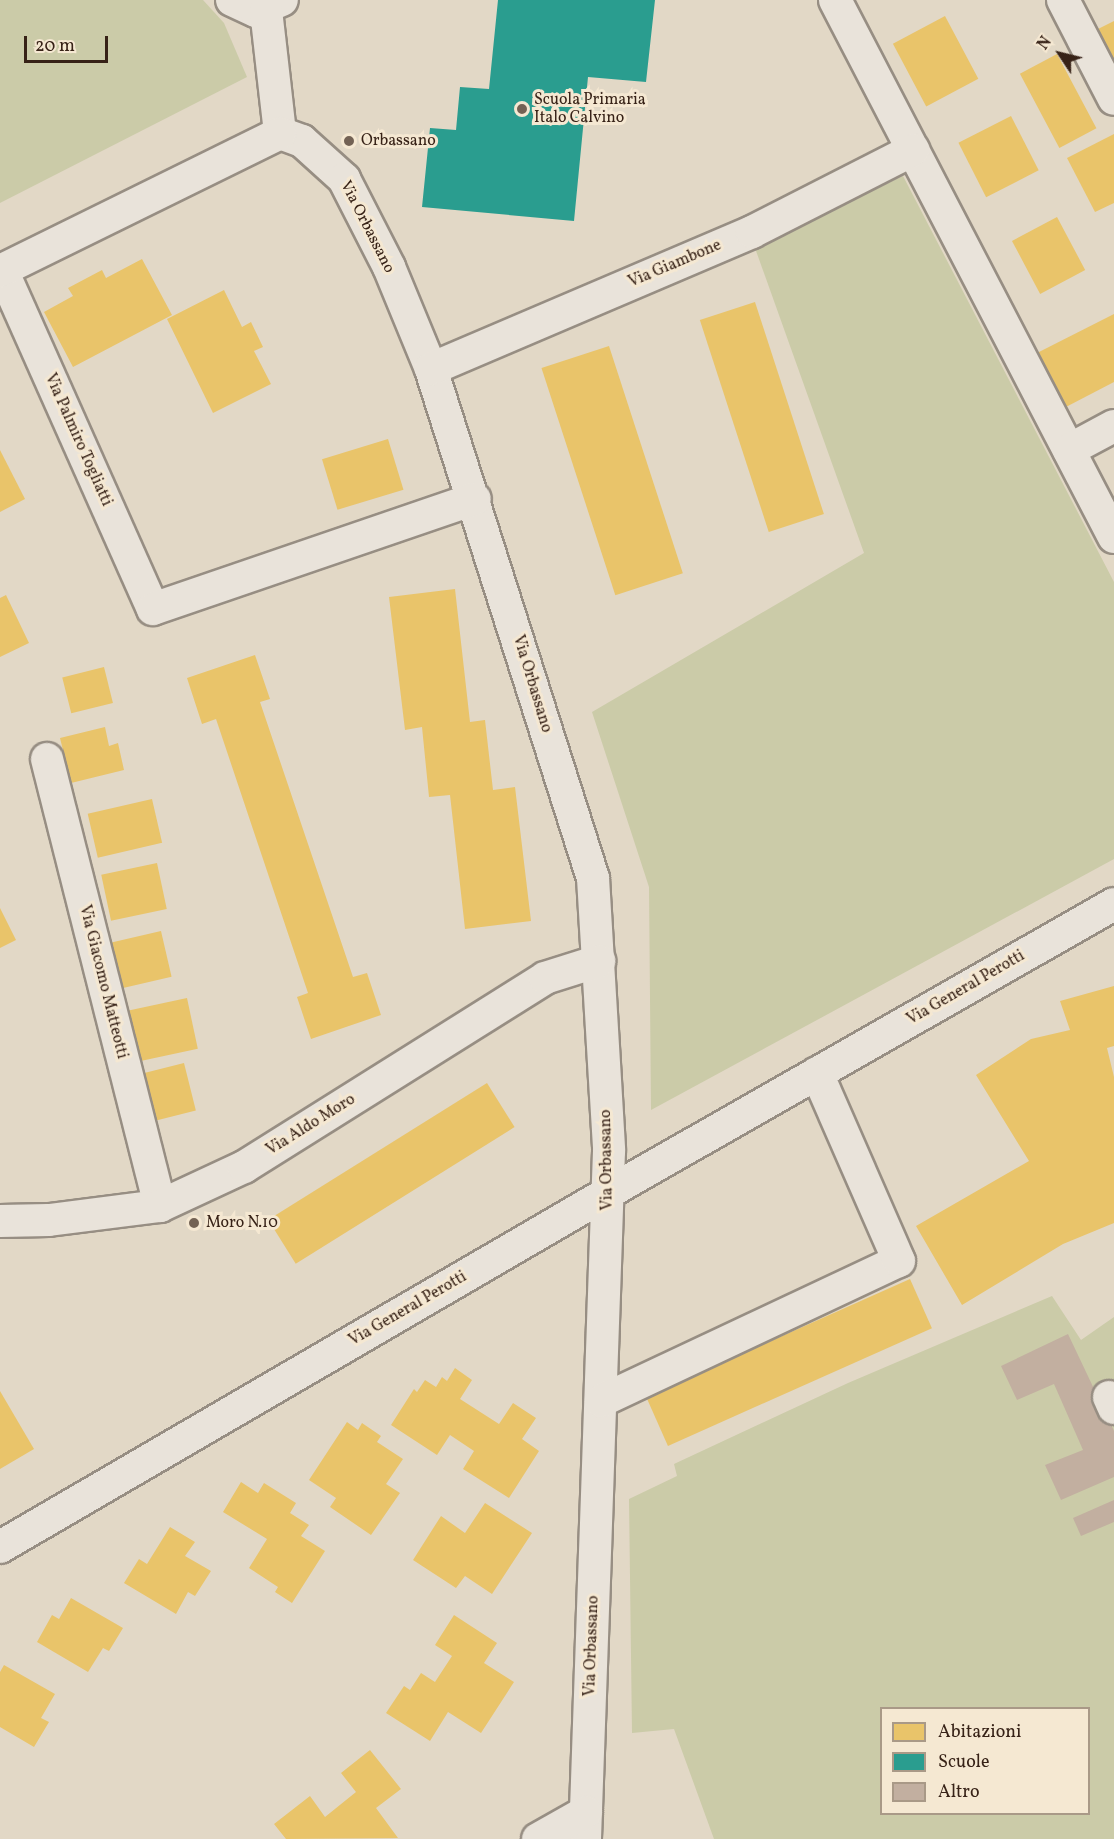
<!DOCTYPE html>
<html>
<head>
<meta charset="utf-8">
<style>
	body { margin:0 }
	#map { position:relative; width:1114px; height:1839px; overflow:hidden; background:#e2d8c6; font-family:Vollkorn,serif }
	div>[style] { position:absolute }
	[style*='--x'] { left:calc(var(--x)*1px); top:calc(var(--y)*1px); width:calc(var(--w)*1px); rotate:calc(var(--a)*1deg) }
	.green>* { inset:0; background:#cbcba8 }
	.homes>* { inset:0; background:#e9c46a; transform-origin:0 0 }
	.schools>* { inset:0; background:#2a9d8f }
	.building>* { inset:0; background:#c2afa0 }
	.roads { filter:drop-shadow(2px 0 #978e83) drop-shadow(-2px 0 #978e83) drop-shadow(0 2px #978e83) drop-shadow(0 -2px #978e83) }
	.street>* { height:32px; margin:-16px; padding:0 16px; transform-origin:16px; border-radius:16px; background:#e9e3da }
	.dots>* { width:16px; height:16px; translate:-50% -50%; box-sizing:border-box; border:3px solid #f5e8d2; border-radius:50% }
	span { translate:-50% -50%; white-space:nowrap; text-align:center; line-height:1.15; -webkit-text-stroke:6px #f5e8d2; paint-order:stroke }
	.poi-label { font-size:16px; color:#372217 }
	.left { translate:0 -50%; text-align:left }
	.street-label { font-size:16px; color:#372217 }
	.legend { position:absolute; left:880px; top:1707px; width:210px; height:108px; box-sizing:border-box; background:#f5e8d2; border:2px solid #a99987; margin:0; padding:8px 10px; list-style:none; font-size:18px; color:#372217 }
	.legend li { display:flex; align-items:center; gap:12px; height:30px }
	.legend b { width:30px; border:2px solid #a99987 }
	.north { position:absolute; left:1030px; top:24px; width:60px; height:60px; -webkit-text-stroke:4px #f5e8d2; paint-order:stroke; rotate:305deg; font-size:16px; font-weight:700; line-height:24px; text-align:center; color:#372217 }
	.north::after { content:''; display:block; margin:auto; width:21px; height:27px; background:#372217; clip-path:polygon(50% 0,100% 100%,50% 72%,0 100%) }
	.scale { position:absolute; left:24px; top:36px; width:84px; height:27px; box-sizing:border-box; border:3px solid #372217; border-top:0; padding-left:8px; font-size:18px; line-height:21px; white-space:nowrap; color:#372217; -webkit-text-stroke:4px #f5e8d2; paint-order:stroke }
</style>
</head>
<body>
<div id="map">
	<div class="green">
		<i style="clip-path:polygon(0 0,203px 0,224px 23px,247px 77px,0 203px)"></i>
		<i style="clip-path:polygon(903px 176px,1114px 582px,1114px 859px,651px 1110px,649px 887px,592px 712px,864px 553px,755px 248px)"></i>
		<i style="clip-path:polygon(evenodd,1052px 1296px,1081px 1340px,1114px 1317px,1114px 1839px,714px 1839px,674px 1729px,632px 1733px,629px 1499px,677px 1476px,674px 1464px,848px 1383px,1052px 1296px,882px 1708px,1088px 1708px,1088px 1814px,882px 1814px,882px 1708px)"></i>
	</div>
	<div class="homes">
		<i style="left:945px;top:16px;width:71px;height:59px;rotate:62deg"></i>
		<i style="clip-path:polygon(1114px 21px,1114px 77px,1088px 34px)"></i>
		<i style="left:1057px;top:54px;width:84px;height:42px;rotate:62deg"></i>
		<i style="left:1011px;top:116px;width:61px;height:59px;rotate:63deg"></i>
		<i style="clip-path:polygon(1114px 134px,1114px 203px,1095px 212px,1067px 158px)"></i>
		<i style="left:1057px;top:217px;width:60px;height:51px;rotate:62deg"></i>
		<i style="clip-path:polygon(142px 259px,172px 315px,73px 367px,44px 312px,73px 296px,68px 288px,102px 270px,106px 278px)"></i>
		<i style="clip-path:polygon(224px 290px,242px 327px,251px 322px,263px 347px,254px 351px,271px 384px,213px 413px,167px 319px)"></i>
		<i style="left:755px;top:302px;width:223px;height:58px;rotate:72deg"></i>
		<i style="clip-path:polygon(1114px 314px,1114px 382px,1064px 408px,1037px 353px)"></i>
		<i style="left:609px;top:346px;width:239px;height:71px;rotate:72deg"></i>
		<i style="left:388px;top:439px;width:53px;height:69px;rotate:73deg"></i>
		<i style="clip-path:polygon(0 450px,25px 499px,0 512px)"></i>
		<i style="clip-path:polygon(455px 589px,470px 722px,485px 720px,493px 790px,515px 787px,531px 921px,465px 929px,450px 795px,429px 797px,422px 727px,405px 730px,389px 597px)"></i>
		<i style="clip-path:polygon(6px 595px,29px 643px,0 657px,0 598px)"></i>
		<i style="clip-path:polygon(255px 655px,270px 699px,260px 702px,353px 977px,367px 973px,381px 1015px,311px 1039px,297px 997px,308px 993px,216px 719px,202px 724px,187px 678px)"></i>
		<i style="left:104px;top:667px;width:37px;height:43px;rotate:76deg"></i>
		<i style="clip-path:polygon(105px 727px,109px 746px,118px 743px,124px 770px,71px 783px,60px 738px)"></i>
		<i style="left:152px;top:799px;width:45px;height:66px;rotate:77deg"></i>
		<i style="left:157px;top:863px;width:47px;height:57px;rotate:78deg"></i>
		<i style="clip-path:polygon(0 908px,16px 940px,0 948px)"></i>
		<i style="left:161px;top:931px;width:47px;height:52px;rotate:77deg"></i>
		<i style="clip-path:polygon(1114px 986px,1114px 1046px,1107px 1048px,1114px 1077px,1114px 1223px,1063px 1244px,962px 1305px,916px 1226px,1029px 1161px,976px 1075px,1031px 1039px,1070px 1030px,1060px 1001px)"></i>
		<i style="left:187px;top:998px;width:52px;height:62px;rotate:78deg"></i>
		<i style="left:184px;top:1063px;width:49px;height:45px;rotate:76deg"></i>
		<i style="left:487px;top:1083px;width:52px;height:258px;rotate:58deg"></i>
		<i style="left:910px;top:1279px;width:54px;height:289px;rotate:66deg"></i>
		<i style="clip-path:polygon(455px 1368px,472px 1380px,460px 1399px,499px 1424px,513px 1403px,536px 1418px,522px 1439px,539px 1451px,509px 1498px,463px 1469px,474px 1451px,450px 1435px,437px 1455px,391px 1425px,414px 1389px,417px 1392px,425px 1380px,436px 1387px,442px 1377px,447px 1381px)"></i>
		<i style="clip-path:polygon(0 1391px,34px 1449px,0 1469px)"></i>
		<i style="clip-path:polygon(347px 1422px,358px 1430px,362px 1423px,381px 1436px,377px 1442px,403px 1459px,386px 1484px,400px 1493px,371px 1535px,330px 1507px,336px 1498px,309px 1480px)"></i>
		<i style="clip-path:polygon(241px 1482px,258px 1493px,264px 1483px,296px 1503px,290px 1513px,309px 1525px,301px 1536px,325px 1551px,292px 1603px,275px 1592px,278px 1587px,249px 1568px,267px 1539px,223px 1512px)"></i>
		<i style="clip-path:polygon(485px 1503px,532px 1533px,492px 1594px,465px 1576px,456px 1588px,413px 1560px,441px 1516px,465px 1533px)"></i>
		<i style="clip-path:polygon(170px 1527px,195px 1542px,185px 1556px,211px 1571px,195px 1596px,188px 1592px,176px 1614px,124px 1583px,139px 1559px,147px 1564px)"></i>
		<i style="clip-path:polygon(71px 1598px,123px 1628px,109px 1651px,103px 1648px,88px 1672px,37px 1642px,52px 1615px,59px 1619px)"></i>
		<i style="clip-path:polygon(454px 1615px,497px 1643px,484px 1663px,514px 1682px,481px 1733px,448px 1712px,430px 1741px,386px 1713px,404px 1686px,410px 1690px,421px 1673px,435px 1682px,452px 1656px,435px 1645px)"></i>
		<i style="clip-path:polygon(4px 1665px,55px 1694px,41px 1718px,49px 1722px,34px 1747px,0 1727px,0 1672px)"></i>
		<i style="clip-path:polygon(370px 1750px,401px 1789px,376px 1808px,398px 1838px,286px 1839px,274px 1824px,310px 1796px,325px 1817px,356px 1792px,341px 1773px)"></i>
	</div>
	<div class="schools">
		<i style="clip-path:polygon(498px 0,655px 0,646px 82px,588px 77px,574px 221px,422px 207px,430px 128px,456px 130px,460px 87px,489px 89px)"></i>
	</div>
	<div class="building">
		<i style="clip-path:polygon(1068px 1334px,1114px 1431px,1114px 1477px,1061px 1500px,1045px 1465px,1083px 1450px,1054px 1384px,1017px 1400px,1001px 1366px)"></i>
		<i style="clip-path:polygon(1114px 1500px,1114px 1522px,1081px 1536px,1073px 1518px)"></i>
	</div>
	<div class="roads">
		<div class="street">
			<i style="--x:232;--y:0;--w:26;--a:25"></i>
			<i style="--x:256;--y:11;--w:28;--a:-23"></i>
			<i style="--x:835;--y:0;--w:605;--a:62.55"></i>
			<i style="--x:1063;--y:0;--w:111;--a:62.7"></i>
			<i style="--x:266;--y:10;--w:124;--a:83.5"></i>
			<i style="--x:280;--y:133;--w:23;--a:20"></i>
			<i style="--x:302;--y:141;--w:57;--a:42.1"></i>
			<i style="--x:344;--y:179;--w:99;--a:62.9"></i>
			<i style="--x:389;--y:267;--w:110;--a:67.6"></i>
			<i style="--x:431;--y:369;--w:534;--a:72.35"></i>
			<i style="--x:593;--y:878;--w:273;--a:86.6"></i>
			<i style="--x:609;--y:1151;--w:688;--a:92"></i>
			<i style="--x:2;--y:270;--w:371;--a:66"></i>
			<i style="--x:153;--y:609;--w:340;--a:-18.9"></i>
			<i style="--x:0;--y:271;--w:312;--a:-26.2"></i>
			<i style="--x:431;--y:369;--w:349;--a:-23.1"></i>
			<i style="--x:752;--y:232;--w:181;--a:-27"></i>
			<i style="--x:1069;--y:450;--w:51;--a:-28.1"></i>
			<i style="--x:47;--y:759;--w:461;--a:75.8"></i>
			<i style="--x:0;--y:1221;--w:49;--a:-1.2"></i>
			<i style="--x:49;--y:1220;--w:112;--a:-7.2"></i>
			<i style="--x:160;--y:1206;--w:93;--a:-24.9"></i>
			<i style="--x:244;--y:1167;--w:355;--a:-32.1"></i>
			<i style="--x:545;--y:978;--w:57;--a:-17.5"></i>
			<i style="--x:1109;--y:1397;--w:12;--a:66"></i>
			<i style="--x:601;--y:1401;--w:329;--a:-25.2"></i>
			<i style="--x:899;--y:1261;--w:205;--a:-113.6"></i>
			<i style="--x:0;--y:1547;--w:729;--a:-30.22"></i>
			<i style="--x:630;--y:1180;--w:557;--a:-29.69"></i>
			<i style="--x:538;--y:1839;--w:55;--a:-29.4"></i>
		</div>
	</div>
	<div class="dots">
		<i style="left:522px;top:109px;background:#736254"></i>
		<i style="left:349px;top:141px;background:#736254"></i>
		<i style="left:194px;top:1223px;background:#736254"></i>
	</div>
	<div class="poi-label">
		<span class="left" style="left:534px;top:109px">Scuola Primaria<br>Italo Calvino</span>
		<span class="left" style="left:361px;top:141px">Orbassano</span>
		<span class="left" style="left:206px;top:1223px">Moro N.10</span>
	</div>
	<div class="street-label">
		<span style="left:367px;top:227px;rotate:63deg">Via Orbassano</span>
		<span style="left:675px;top:264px;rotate:-23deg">Via Giambone</span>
		<span style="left:78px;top:440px;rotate:66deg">Via Palmiro Togliatti</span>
		<span style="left:532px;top:684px;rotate:73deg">Via Orbassano</span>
		<span style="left:103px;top:982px;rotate:76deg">Via Giacomo Matteotti</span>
		<span style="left:966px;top:988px;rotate:-30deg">Via General Perotti</span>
		<span style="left:311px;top:1125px;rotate:-32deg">Via Aldo Moro</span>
		<span style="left:607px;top:1160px;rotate:-91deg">Via Orbassano</span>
		<span style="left:408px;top:1309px;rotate:-30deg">Via General Perotti</span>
		<span style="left:592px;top:1646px;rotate:-88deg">Via Orbassano</span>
	</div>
	<ul class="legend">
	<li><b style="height:16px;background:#e9c46a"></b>Abitazioni</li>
	<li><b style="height:16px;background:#2a9d8f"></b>Scuole</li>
	<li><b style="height:16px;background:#c2afa0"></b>Altro</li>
	</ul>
	<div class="north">N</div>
	<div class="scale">20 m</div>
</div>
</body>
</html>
